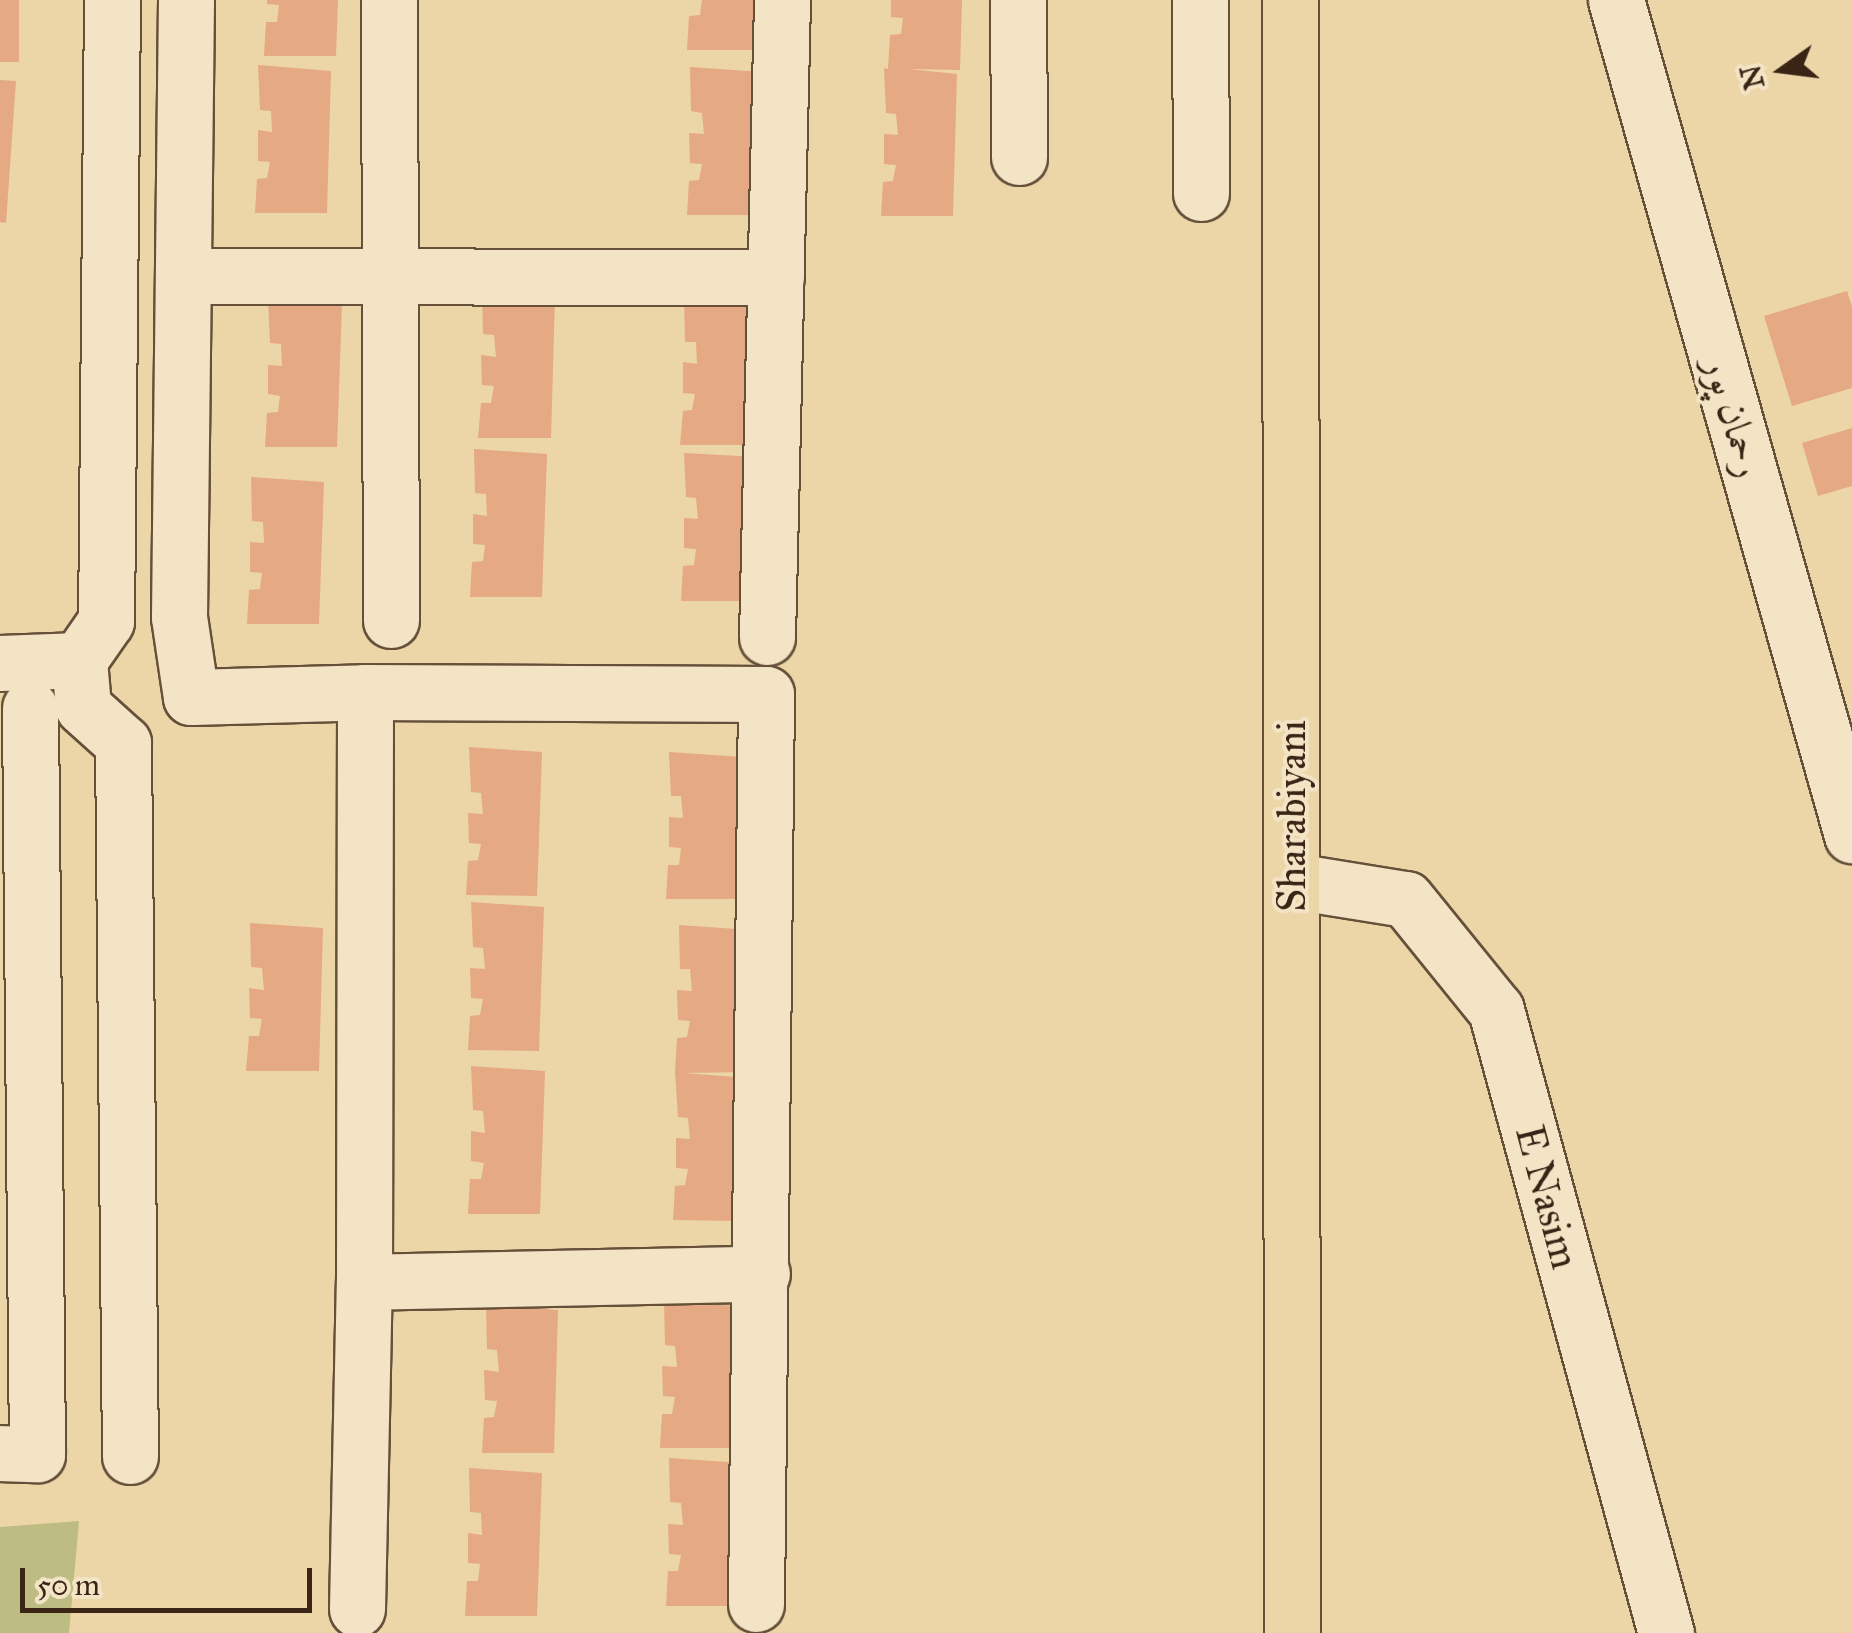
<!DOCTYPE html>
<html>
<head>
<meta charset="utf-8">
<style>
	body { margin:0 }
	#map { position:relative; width:1852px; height:1633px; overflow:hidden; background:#ecd5a7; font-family:"IM FELL Great Primer",Amiri,serif }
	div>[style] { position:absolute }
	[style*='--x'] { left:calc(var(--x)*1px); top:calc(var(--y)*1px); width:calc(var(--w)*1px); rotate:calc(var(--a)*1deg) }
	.green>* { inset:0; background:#bdbc83 }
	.building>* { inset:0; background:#e5a983; transform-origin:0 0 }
	.roads { filter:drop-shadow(2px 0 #66503a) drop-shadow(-2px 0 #66503a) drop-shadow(0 2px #66503a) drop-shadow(0 -2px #66503a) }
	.minor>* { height:55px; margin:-27.5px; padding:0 27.5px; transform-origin:27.5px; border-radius:27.5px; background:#f3e4c6 }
	.major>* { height:55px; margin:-27.5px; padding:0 27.5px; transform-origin:27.5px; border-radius:27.5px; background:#ecd5a7 }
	span { translate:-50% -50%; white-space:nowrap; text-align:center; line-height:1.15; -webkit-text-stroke:8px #f3e4c6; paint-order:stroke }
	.street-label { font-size:40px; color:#3a2416 }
	.north { position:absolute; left:1732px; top:20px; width:100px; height:100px; -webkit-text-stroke:8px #f3e4c6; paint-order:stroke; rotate:256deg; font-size:28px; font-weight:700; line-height:40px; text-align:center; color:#3a2416 }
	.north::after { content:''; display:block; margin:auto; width:35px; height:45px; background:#3a2416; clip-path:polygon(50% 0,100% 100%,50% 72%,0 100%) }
	.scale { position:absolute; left:20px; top:1568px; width:292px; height:45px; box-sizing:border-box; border:5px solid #3a2416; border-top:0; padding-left:12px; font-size:30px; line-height:35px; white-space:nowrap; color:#3a2416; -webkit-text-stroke:8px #f3e4c6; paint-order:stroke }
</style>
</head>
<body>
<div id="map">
	<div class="green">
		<i style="clip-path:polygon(79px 1521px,69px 1633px,0 1633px,0 1527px)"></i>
	</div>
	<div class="building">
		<i style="left:0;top:0;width:19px;height:62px"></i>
		<i style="clip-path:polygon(267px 0,338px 0,336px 56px,264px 56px,266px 22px,277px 22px,279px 5px,267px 4px)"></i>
		<i style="clip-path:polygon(702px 0,761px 0,759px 50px,687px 50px,689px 16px,700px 15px)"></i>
		<i style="clip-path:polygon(891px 0,962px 0,960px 70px,908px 69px,957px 74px,953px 216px,881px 216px,883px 182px,893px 181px,896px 165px,884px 164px,884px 134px,898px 135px,896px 114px,886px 113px,884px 68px,888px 69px,890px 35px,901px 34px,903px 18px,891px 17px)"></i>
		<i style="clip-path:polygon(258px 65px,331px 71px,327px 213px,255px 213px,257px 179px,267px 178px,270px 162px,258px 161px,258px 130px,272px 132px,271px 111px,260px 110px)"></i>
		<i style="clip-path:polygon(690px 67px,763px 72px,759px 215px,687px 215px,689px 181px,699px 180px,702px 164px,690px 163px,689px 133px,704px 134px,702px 113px,691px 111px)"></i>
		<i style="left:0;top:80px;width:16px;height:142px;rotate:4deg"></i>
		<i style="clip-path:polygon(482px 290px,555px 295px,551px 438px,478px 438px,481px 403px,491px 403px,494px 386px,482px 385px,481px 355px,496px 357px,494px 335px,483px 334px)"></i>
		<i style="clip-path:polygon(1847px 291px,1852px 307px,1852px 388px,1792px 406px,1764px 316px)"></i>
		<i style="clip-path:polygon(684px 297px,756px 303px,752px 445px,680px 445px,683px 411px,692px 410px,695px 394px,683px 393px,683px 362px,697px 364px,696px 342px,685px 342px)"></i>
		<i style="clip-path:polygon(268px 299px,342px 304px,337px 447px,265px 447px,267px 413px,278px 412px,280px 396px,268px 394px,268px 365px,282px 366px,281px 344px,270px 343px)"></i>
		<i style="clip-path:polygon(1852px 428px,1852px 486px,1818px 496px,1802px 443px)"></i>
		<i style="clip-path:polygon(474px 449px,547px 454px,542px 597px,470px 597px,472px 562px,483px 561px,485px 545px,473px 544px,473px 514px,487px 516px,486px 494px,475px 493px)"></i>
		<i style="clip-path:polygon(684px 453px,758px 457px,753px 601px,681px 601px,683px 566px,694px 565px,696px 549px,684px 548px,684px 518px,698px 519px,696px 498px,686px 497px)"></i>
		<i style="clip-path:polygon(251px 477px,324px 482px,319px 624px,247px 624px,249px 590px,260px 589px,262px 573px,250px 572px,250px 542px,264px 543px,263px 522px,252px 521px)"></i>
		<i style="clip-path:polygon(469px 747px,542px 752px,537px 896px,466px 895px,468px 861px,478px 860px,481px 844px,469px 843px,468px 813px,483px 814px,481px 793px,471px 792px)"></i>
		<i style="clip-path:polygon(669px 752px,743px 757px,738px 899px,666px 899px,668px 865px,679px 865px,681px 848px,669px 847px,669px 817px,683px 818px,681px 796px,671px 796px)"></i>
		<i style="clip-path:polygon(471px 902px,544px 907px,539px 1051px,468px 1050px,470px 1016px,480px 1015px,483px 999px,471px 998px,470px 968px,485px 969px,483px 948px,473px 947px)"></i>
		<i style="clip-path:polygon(250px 923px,323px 928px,319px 1071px,246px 1071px,249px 1036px,259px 1036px,262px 1019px,250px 1018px,249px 988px,264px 990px,262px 968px,251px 967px)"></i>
		<i style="clip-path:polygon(679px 925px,751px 930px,747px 1072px,684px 1073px,749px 1078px,744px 1221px,673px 1220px,675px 1186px,685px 1185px,688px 1169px,676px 1168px,676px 1138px,690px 1139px,688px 1118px,678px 1117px,675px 1072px,677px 1038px,687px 1037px,690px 1021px,678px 1020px,677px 990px,692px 991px,690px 969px,680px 969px)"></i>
		<i style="clip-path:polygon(471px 1066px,545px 1071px,540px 1214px,468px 1214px,470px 1179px,481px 1179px,484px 1163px,471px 1161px,471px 1131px,485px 1133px,483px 1111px,473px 1110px)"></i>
		<i style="clip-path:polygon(664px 1301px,736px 1306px,732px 1448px,660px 1448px,662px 1414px,672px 1414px,675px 1397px,663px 1396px,662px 1366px,677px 1367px,675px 1346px,665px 1345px)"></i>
		<i style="clip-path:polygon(486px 1305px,558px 1310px,554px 1453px,482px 1453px,484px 1418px,494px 1417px,497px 1401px,485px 1400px,484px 1370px,499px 1372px,497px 1350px,487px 1349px)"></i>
		<i style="clip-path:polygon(669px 1458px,742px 1463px,738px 1606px,666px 1606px,668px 1571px,678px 1571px,681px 1555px,669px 1554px,668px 1524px,683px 1525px,681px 1503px,670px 1502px)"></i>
		<i style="clip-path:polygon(469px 1468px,542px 1473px,537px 1616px,465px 1616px,467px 1581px,478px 1581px,480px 1564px,468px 1563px,468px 1533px,482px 1535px,481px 1513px,470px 1512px)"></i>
	</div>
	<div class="roads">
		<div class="minor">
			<i style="--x:112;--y:0;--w:621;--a:90.55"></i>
			<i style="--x:106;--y:621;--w:47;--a:124.7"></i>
			<i style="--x:79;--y:660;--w:47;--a:85.1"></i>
			<i style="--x:83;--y:707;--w:54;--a:42"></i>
			<i style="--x:123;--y:743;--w:713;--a:89.44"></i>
			<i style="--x:186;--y:0;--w:617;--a:90.65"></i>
			<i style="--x:179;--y:617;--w:81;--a:81.5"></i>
			<i style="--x:191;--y:697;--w:174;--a:-1.6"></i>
			<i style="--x:365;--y:692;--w:401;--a:0.3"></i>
			<i style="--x:766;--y:694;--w:910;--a:90.63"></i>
			<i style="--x:389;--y:0;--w:620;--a:89.82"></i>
			<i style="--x:1018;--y:0;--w:157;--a:89.6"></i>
			<i style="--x:1200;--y:0;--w:193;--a:89.7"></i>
			<i style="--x:1616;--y:0;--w:868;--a:74.22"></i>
			<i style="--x:184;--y:276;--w:592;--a:0.1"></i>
			<i style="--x:767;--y:637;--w:637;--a:-88.65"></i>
			<i style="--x:0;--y:663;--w:79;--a:-2.2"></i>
			<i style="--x:1293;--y:881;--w:114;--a:9.1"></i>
			<i style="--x:1406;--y:899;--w:143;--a:51"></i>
			<i style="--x:1496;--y:1010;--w:646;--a:74.74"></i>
			<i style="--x:364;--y:1282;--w:398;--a:-1.2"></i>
			<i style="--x:0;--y:1453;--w:37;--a:2"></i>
			<i style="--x:37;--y:1454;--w:746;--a:-90.54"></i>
			<i style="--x:357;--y:1609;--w:327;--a:-88.8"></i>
			<i style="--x:364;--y:1282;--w:590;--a:-89.9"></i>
		</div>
		<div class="major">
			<i style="--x:1290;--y:0;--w:1633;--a:89.93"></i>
		</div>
	</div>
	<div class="street-label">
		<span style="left:1734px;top:417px;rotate:74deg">رحمان پور</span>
		<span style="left:1292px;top:816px;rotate:-90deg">Sharabiyani</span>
		<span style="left:1547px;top:1197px;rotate:75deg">E Nasim</span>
	</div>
	<div class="north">N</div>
	<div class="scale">50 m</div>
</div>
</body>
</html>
